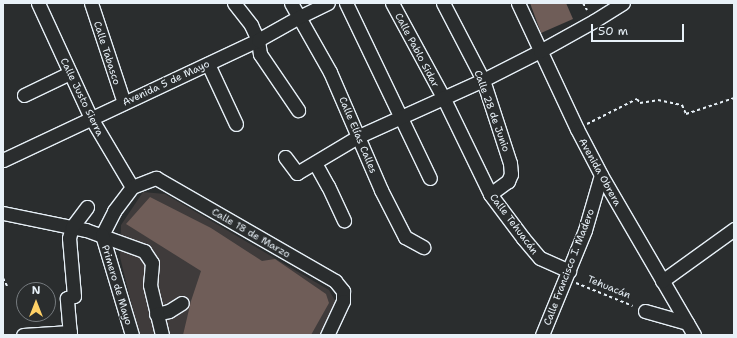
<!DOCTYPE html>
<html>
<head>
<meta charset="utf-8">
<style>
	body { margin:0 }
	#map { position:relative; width:737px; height:338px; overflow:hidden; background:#2a2d2e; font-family:"Shantell Sans",sans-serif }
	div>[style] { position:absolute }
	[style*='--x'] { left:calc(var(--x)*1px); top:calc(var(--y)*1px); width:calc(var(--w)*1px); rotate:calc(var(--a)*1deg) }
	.built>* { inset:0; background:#3f3b3b }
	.building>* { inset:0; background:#6f5d58 }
	.path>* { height:2px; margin-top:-1px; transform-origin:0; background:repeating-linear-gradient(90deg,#e8f1f8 0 3px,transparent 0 6px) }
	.roads { filter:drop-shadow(1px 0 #e8f1f8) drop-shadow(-1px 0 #e8f1f8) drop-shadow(0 1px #e8f1f8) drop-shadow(0 -1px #e8f1f8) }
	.minor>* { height:13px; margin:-6.5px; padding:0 6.5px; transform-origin:6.5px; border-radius:6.5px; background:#2a2d2e }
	span { translate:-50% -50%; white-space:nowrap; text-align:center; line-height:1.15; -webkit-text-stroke:3px #2a2d2e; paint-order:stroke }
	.street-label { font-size:10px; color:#e8f1f8 }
	.frame { position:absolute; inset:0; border:4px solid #e8f1f8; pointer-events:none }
	.north { position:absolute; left:16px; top:282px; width:40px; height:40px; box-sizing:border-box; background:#2a2d2e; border:1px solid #767b7f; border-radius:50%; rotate:0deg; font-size:11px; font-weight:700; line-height:16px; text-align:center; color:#e8f1f8 }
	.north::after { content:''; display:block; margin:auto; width:14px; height:18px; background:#ffd166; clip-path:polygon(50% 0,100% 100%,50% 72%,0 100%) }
	.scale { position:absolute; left:591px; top:24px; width:93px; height:18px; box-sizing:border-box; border:2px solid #e8f1f8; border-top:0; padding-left:5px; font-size:12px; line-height:14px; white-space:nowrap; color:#e8f1f8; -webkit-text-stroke:3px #2a2d2e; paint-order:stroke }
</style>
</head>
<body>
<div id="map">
	<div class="built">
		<i style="clip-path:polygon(143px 192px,165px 194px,329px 290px,338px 306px,326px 335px,139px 335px,120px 257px,121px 225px)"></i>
	</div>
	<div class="building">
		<i style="clip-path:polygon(530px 3px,566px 3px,573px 19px,541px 33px)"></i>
		<i style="clip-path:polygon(150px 197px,211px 228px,262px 261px,275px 259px,326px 294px,329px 303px,311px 335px,183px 335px,191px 301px,201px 271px,126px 224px)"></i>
	</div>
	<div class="path">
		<i style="--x:583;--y:3;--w:8;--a:60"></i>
		<i style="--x:587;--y:124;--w:56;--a:-26.6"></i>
		<i style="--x:637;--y:99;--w:5;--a:53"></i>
		<i style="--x:640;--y:103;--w:18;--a:-9"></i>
		<i style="--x:658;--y:100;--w:25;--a:12"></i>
		<i style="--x:682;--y:105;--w:10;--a:66"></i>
		<i style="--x:686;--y:114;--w:51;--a:-18.4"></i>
		<i style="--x:3;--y:278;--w:9;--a:63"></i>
		<i style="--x:576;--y:283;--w:61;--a:22"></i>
	</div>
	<div class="roads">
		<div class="minor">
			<i style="--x:38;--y:3;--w:127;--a:65.3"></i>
			<i style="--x:91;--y:118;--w:80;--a:59.3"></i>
			<i style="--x:91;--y:3;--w:105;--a:71.7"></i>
			<i style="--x:234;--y:3;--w:28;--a:52"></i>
			<i style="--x:251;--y:25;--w:17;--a:65"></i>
			<i style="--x:258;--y:40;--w:14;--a:82"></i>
			<i style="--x:260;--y:54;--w:68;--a:55.8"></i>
			<i style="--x:291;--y:3;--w:79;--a:60.5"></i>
			<i style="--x:330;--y:72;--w:129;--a:66.6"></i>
			<i style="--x:381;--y:190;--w:53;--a:62.9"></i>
			<i style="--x:405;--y:237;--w:21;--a:29"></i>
			<i style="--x:346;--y:3;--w:194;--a:64.4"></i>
			<i style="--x:392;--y:3;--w:107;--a:61.5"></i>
			<i style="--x:443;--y:97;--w:108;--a:64.1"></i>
			<i style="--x:490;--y:194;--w:55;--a:53.1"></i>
			<i style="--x:523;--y:238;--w:26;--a:50"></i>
			<i style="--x:540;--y:258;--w:32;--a:24"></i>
			<i style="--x:443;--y:3;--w:87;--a:62.5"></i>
			<i style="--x:483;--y:80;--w:87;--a:72"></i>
			<i style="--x:510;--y:163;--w:11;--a:85"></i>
			<i style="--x:511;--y:174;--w:8;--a:113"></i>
			<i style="--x:508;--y:181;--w:22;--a:144"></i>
			<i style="--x:518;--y:3;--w:139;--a:64.9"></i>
			<i style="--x:577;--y:129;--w:52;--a:62.4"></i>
			<i style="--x:601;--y:175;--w:185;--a:59.8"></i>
			<i style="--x:208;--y:64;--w:66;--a:65"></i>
			<i style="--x:24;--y:95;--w:51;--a:-25.6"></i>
			<i style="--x:285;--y:157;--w:20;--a:53"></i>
			<i style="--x:297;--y:173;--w:72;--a:-30.8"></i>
			<i style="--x:359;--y:136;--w:136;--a:-24.3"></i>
			<i style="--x:483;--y:80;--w:64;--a:-27"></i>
			<i style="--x:540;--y:51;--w:62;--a:-29.1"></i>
			<i style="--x:594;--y:21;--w:34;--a:-32"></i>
			<i style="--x:3;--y:160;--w:282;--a:-25.2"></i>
			<i style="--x:258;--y:40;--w:47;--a:-29.3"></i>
			<i style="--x:299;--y:17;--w:32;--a:-26"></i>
			<i style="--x:315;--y:163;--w:26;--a:61"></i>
			<i style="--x:328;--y:186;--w:38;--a:65"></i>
			<i style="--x:3;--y:213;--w:85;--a:11.6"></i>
			<i style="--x:86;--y:230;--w:62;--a:19.9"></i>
			<i style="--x:144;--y:251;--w:14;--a:56"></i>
			<i style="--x:152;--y:263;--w:22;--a:95"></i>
			<i style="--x:150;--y:285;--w:51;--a:76.5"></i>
			<i style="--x:102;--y:235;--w:27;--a:-63"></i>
			<i style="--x:114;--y:211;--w:30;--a:-53"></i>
			<i style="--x:132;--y:187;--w:26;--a:-21"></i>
			<i style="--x:156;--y:178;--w:207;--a:29.9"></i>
			<i style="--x:335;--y:281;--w:13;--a:51"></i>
			<i style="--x:343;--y:291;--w:10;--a:90"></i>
			<i style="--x:343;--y:301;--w:38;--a:115"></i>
			<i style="--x:102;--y:235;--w:104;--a:73.3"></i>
			<i style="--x:662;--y:281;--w:89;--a:-35.8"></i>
			<i style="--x:645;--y:311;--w:44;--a:15.9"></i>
			<i style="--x:156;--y:314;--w:13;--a:-13"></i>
			<i style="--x:169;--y:311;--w:15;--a:-32"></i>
			<i style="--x:23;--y:335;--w:47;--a:-3.7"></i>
			<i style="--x:70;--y:335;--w:37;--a:-95"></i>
			<i style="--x:67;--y:298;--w:7;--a:-16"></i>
			<i style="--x:74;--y:296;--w:58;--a:-94.9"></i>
			<i style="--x:69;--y:238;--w:11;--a:-75"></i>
			<i style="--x:72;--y:227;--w:25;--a:-53"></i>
			<i style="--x:542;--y:335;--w:113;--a:-67.7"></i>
			<i style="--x:585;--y:230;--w:57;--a:-73.8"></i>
		</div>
	</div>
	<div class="street-label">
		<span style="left:417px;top:50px;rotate:62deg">Calle Pablo Sidar</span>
		<span style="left:107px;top:53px;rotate:72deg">Calle Tabasco</span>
		<span style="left:166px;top:83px;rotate:-25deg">Avenida 5 de Mayo</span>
		<span style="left:82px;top:97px;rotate:64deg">Calle Justo Sierra</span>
		<span style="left:492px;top:111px;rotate:70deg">Calle 28 de Junio</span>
		<span style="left:358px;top:135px;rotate:67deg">Calle Elías Calles</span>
		<span style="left:600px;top:172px;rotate:61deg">Avenida Obrera</span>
		<span style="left:514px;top:224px;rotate:53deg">Calle Tehuacán</span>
		<span style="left:251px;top:233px;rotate:30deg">Calle 18 de Marzo</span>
		<span style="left:569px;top:267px;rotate:-69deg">Calle Francisco I. Madero</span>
		<span style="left:117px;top:285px;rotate:73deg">Primero de Mayo</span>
		<span style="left:609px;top:287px;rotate:22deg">Tehuacán</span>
	</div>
	<div class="frame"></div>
	<div class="north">N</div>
	<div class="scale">50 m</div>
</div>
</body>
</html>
